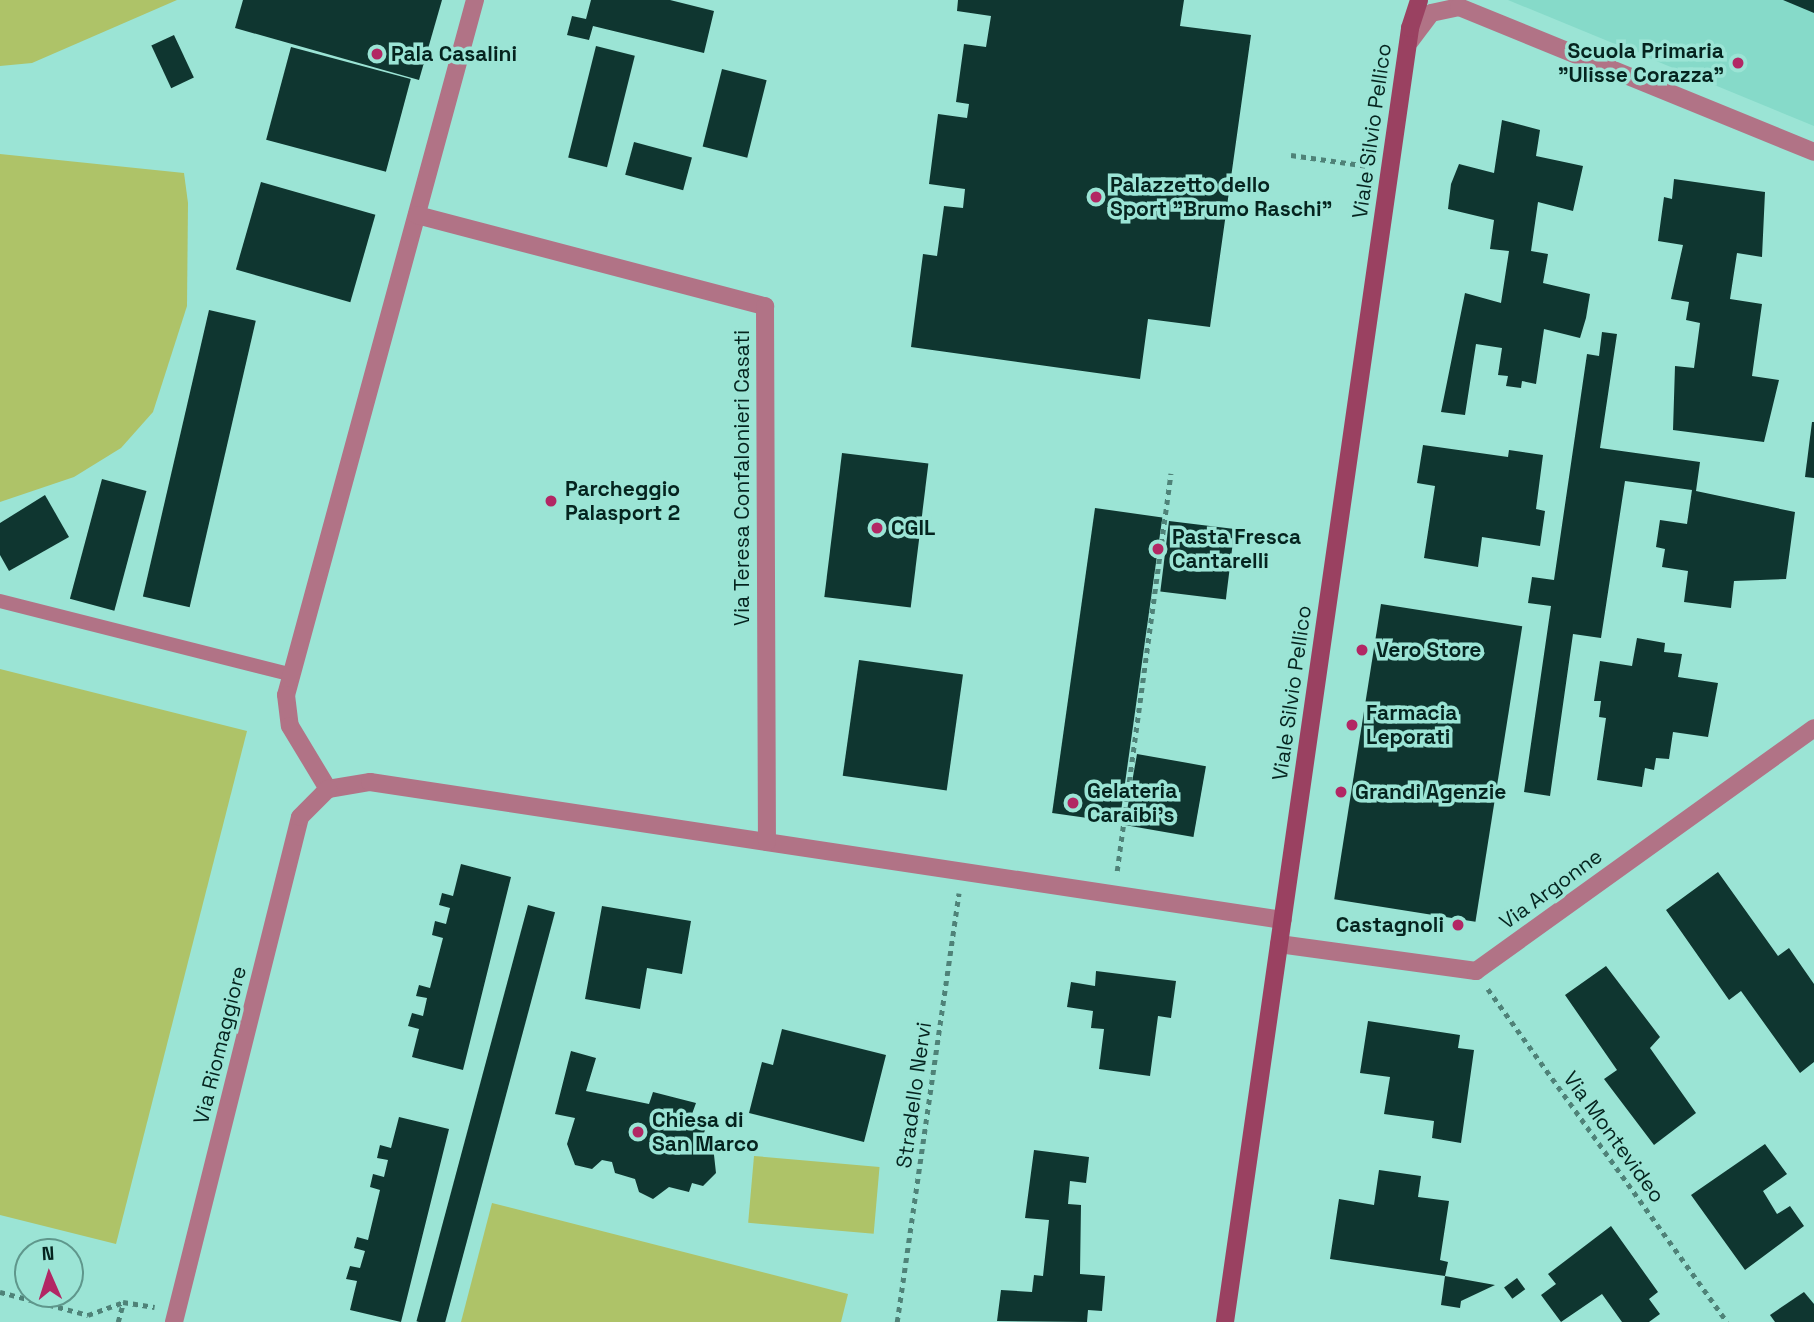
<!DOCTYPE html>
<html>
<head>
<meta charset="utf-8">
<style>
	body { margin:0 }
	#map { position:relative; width:1814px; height:1322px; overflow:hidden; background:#9be4d5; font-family:"Space Grotesk",sans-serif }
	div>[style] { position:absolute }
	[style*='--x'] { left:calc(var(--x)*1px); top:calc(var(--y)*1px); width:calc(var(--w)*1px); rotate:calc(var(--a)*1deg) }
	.built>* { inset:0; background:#86dac9 }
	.green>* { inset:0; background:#aec368; transform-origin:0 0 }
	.building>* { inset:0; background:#0f3630; transform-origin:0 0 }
	.path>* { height:4.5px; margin-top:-2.25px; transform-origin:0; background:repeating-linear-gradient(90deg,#4f8278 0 5px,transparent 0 10px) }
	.service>* { height:14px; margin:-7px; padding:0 7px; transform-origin:7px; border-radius:7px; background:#b17386 }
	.minor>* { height:18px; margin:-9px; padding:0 9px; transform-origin:9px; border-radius:9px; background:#b17386 }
	.secondary>* { height:18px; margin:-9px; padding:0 9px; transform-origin:9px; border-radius:9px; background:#9a4161 }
	.dots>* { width:19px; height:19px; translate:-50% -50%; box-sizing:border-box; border:4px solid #9be4d5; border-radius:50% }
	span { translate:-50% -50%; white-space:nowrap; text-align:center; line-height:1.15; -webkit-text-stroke:7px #9be4d5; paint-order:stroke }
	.poi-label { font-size:21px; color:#05241f; font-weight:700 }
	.right { translate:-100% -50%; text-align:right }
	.left { translate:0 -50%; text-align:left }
	.street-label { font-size:21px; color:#05241f }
	.north { position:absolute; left:14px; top:1238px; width:70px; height:70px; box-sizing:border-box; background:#9be4d5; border:2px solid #5f978c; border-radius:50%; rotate:357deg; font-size:19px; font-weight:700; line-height:28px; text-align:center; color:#05241f }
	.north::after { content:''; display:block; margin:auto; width:24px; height:32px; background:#b22764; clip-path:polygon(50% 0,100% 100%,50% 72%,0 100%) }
</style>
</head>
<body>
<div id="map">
	<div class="built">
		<i style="clip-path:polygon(1508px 0,1814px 0,1814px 126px)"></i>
	</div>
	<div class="green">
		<i style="clip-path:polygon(0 0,177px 0,32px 63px,0 66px)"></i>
		<i style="clip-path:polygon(0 154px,184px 173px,188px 203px,187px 306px,153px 412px,121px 448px,74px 477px,0 502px)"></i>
		<i style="clip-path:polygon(0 669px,247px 731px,116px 1244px,0 1215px)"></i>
		<i style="left:754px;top:1156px;width:126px;height:67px;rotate:5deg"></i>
		<i style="clip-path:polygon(492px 1203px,848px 1294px,841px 1322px,461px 1322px)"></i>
	</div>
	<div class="building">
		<i style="clip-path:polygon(243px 0,442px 0,419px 80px,235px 28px)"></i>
		<i style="clip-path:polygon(591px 0,670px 0,714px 11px,704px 53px,593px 26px,589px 40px,567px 35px,572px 16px,586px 19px)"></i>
		<i style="clip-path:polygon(958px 0,1184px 0,1180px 26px,1251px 35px,1210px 327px,1148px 319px,1140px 379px,911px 347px,923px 254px,937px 256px,944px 206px,963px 208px,965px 189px,929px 184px,938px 114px,967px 118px,969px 104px,956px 102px,964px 44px,986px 47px,991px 16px,957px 11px)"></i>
		<i style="clip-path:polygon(1783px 0,1814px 0,1814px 13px)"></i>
		<i style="left:174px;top:35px;width:47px;height:25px;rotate:65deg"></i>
		<i style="left:596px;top:46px;width:40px;height:115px;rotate:14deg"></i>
		<i style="left:291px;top:47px;width:124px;height:96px;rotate:15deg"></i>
		<i style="left:722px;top:69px;width:46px;height:80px;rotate:14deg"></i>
		<i style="clip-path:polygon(1502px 120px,1540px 130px,1536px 156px,1583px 166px,1573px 211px,1538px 202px,1531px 251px,1548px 254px,1543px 283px,1590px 294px,1586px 318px,1580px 338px,1544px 329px,1536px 384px,1522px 381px,1521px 388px,1506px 386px,1508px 376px,1498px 375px,1502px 348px,1476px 344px,1465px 415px,1441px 412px,1465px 293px,1501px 303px,1509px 251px,1490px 249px,1494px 220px,1448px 209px,1451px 184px,1459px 164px,1494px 173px)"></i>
		<i style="left:634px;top:142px;width:60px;height:34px;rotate:15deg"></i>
		<i style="clip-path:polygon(1674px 179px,1765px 192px,1762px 257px,1737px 253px,1730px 299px,1762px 304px,1752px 376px,1779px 380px,1764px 442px,1673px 430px,1675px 366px,1694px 368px,1700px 323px,1686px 320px,1689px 302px,1671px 299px,1683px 245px,1658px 241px,1664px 197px,1672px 199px)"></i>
		<i style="left:261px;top:182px;width:119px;height:91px;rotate:16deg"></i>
		<i style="left:209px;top:310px;width:48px;height:294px;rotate:13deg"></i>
		<i style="clip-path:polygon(1602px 332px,1617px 334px,1600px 448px,1700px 462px,1696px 491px,1795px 512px,1786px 579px,1734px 581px,1731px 608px,1684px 602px,1688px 571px,1662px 567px,1665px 549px,1656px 547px,1660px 520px,1687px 524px,1692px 490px,1625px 481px,1601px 638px,1573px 634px,1550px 796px,1524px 792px,1551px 606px,1528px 603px,1532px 577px,1554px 580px,1587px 354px,1599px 356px)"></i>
		<i style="clip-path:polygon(1812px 422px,1814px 422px,1814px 478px,1805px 477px)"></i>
		<i style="clip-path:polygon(1423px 445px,1508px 457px,1509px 450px,1543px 455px,1536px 509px,1545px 511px,1540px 546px,1482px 537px,1478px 567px,1424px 558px,1435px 486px,1417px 483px)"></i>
		<i style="left:842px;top:453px;width:87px;height:145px;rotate:7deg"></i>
		<i style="left:102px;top:479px;width:46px;height:124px;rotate:15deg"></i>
		<i style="clip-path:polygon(45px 495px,69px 537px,9px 571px,0 555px,0 523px)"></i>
		<i style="left:1095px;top:508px;width:68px;height:308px;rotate:8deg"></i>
		<i style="left:1169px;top:521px;width:66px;height:71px;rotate:7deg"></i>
		<i style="left:1381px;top:604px;width:143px;height:299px;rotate:9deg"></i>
		<i style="clip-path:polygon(1637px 638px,1665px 643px,1664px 652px,1682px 654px,1678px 677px,1718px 683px,1708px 737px,1673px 732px,1669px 759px,1656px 758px,1654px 770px,1645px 768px,1642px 787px,1597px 780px,1606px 718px,1599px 717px,1601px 701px,1594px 701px,1600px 661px,1632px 666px)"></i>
		<i style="left:859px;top:660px;width:105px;height:117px;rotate:8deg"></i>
		<i style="left:1137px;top:754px;width:70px;height:72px;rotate:10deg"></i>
		<i style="clip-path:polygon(461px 864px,511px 877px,463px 1070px,412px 1057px,419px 1029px,408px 1026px,412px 1013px,423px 1016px,427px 998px,416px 996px,419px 985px,430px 988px,443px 938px,432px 935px,435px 921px,446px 924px,450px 908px,439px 905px,442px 893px,453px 896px)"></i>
		<i style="clip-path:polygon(1718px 872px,1778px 956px,1789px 948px,1814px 984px,1814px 1062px,1800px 1073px,1741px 991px,1729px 1000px,1666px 910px)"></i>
		<i style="left:528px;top:905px;width:28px;height:431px;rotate:15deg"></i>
		<i style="clip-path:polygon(602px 906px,691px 921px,682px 974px,647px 968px,640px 1009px,585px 999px)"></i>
		<i style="clip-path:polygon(1606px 966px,1660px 1037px,1650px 1048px,1696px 1113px,1654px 1145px,1604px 1079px,1617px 1070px,1565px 995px)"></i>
		<i style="clip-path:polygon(1096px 971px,1176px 981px,1171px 1018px,1158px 1016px,1150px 1076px,1099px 1069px,1104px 1029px,1091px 1028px,1093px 1011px,1067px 1007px,1071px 982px,1095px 986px)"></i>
		<i style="clip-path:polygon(1368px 1021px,1460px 1035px,1458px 1048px,1474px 1050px,1461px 1143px,1432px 1138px,1434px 1121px,1384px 1114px,1390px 1077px,1360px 1073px)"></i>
		<i style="clip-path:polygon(782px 1029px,886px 1055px,864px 1142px,749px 1113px,762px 1062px,773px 1065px)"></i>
		<i style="clip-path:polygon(571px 1051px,596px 1058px,586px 1091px,649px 1104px,653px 1092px,696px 1103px,692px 1114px,708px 1120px,701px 1143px,713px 1146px,716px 1173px,703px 1186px,692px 1183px,689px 1192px,669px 1187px,653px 1199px,639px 1192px,635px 1179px,615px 1173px,612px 1162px,602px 1160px,592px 1169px,575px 1165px,567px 1144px,575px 1118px,555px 1114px)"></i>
		<i style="clip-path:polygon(399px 1117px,449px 1129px,401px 1322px,350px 1310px,357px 1281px,346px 1279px,350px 1266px,360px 1268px,365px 1251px,354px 1248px,357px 1237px,368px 1240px,380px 1190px,370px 1187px,373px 1174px,384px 1177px,388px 1160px,377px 1158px,380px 1145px,391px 1148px)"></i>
		<i style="clip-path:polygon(1765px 1144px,1787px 1174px,1763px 1191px,1777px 1214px,1790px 1206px,1804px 1226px,1745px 1270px,1691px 1195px)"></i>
		<i style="clip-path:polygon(1034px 1150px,1089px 1157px,1086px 1183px,1070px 1181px,1068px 1204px,1081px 1205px,1080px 1274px,1105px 1276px,1102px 1311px,1088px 1310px,1087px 1322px,997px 1321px,1001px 1290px,1032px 1292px,1034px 1275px,1043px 1276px,1049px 1220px,1025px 1218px)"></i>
		<i style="clip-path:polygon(1379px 1170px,1421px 1176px,1418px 1197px,1449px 1201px,1440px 1260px,1448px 1262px,1445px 1276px,1330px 1259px,1339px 1199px,1374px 1205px)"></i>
		<i style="clip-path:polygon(1611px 1226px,1658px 1292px,1649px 1299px,1660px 1314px,1649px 1322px,1622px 1322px,1602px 1294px,1561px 1322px,1541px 1295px,1556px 1284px,1548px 1274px)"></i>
		<i style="clip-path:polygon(1445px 1276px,1495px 1285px,1461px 1301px,1460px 1308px,1441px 1305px)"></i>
		<i style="left:1517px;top:1278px;width:14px;height:16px;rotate:54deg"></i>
		<i style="clip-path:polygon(1804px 1292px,1814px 1304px,1814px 1322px,1775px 1322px,1770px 1315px)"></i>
	</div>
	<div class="path">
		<i style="--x:1291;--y:155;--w:78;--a:8.1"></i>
		<i style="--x:1117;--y:871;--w:401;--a:-82.3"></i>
		<i style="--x:1488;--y:989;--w:410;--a:54.3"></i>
		<i style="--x:0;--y:1292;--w:91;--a:14.6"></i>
		<i style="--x:88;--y:1315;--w:37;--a:-20"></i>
		<i style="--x:123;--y:1302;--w:32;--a:9"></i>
		<i style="--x:118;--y:1322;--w:20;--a:-75"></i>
		<i style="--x:897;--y:1322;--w:433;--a:-81.8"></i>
	</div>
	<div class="service">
		<i style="--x:0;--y:601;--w:301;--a:14.2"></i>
	</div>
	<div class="minor">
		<i style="--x:475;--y:0;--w:720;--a:105.21"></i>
		<i style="--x:286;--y:695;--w:31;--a:83"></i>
		<i style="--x:290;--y:726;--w:74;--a:58.9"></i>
		<i style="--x:328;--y:789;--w:43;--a:-9.5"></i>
		<i style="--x:370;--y:782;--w:923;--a:8.6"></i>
		<i style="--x:1410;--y:41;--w:35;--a:-53"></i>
		<i style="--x:1431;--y:13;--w:29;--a:-12"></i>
		<i style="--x:1459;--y:7;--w:383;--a:22.2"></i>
		<i style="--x:417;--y:215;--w:360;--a:14.7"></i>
		<i style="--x:765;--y:306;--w:536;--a:89.79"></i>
		<i style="--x:1279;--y:944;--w:199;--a:7.8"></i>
		<i style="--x:1476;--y:971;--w:416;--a:-35.7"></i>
		<i style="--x:174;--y:1322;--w:520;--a:-75.99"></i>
		<i style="--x:300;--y:817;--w:40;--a:-45"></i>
	</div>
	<div class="secondary">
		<i style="--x:1225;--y:1322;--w:1307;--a:-81.86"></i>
		<i style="--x:1410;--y:28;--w:29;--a:-72"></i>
	</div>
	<div class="dots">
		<i style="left:377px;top:54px;background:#b22764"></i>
		<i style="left:1738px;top:63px;background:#b22764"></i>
		<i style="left:1096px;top:197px;background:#b22764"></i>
		<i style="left:551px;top:501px;background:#b22764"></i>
		<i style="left:877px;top:528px;background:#b22764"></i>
		<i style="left:1158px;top:549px;background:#b22764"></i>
		<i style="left:1362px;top:650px;background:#b22764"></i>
		<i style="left:1352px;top:725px;background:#b22764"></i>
		<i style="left:1341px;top:792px;background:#b22764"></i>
		<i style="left:1073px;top:803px;background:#b22764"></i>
		<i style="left:1458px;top:925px;background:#b22764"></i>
		<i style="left:638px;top:1132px;background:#b22764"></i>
	</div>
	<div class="poi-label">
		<span class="right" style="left:1724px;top:63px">Scuola Primaria<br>"Ulisse Corazza"</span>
		<span class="left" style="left:391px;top:54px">Pala Casalini</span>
		<span class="left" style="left:1110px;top:197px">Palazzetto dello<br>Sport "Brumo Raschi"</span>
		<span class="left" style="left:565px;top:501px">Parcheggio<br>Palasport 2</span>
		<span class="left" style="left:891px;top:528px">CGIL</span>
		<span class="left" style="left:1172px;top:549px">Pasta Fresca<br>Cantarelli</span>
		<span class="left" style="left:1376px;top:650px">Vero Store</span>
		<span class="left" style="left:1366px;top:725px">Farmacia<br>Leporati</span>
		<span class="left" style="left:1087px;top:803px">Gelateria<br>Caraibi's</span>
		<span class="left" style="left:1355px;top:792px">Grandi Agenzie</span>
		<span class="right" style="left:1444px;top:925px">Castagnoli</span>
		<span class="left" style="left:652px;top:1132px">Chiesa di<br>San Marco</span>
	</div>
	<div class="street-label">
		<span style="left:1372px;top:131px;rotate:-82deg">Viale Silvio Pellico</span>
		<span style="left:742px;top:478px;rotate:-90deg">Via Teresa Confalonieri Casati</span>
		<span style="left:1292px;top:693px;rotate:-82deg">Viale Silvio Pellico</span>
		<span style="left:1551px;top:889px;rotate:-36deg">Via Argonne</span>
		<span style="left:220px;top:1045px;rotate:-76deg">Via Riomaggiore</span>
		<span style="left:914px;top:1095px;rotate:-82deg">Stradello Nervi</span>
		<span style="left:1614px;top:1137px;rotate:54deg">Via Montevideo</span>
	</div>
	<div class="north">N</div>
</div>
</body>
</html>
